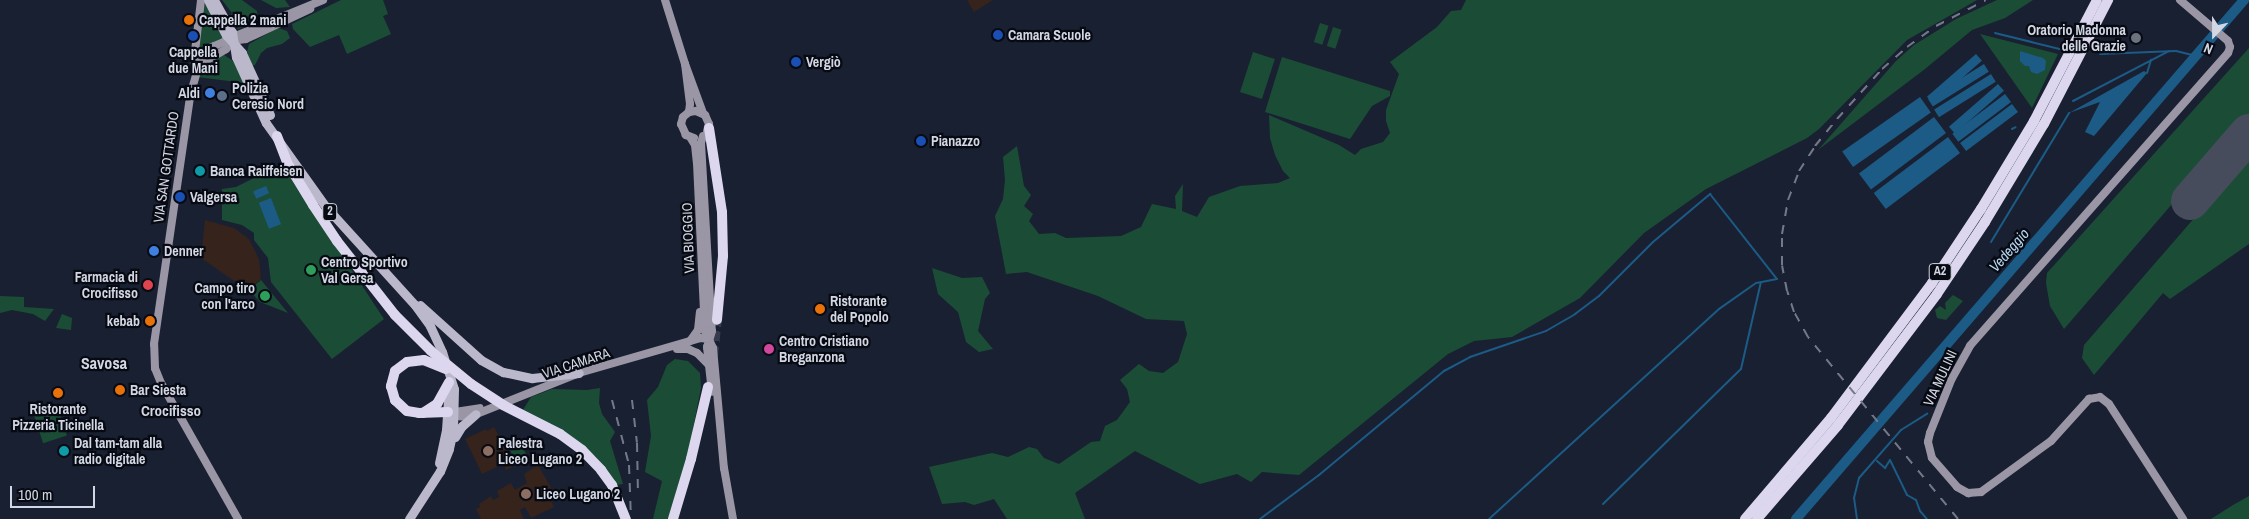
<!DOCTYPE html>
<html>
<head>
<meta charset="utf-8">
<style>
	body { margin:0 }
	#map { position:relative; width:2249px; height:519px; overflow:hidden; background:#192031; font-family:"Archivo Narrow",sans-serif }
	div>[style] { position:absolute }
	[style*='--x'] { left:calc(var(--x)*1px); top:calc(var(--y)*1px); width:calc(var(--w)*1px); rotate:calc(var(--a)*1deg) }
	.education>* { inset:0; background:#35231c }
	.green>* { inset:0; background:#1b4d36; transform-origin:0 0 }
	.water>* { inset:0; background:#1b5b86; transform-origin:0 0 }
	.stream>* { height:2px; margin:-1px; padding:0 1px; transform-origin:1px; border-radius:1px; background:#1b5b86 }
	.river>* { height:10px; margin:-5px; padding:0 5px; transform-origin:5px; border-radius:5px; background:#1b5b86 }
	.runway>* { height:38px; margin:-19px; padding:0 19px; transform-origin:19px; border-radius:19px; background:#464c5c }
	.highway-tunnel>* { height:10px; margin-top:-5px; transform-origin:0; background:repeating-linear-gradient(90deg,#353b4c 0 10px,transparent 0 15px) }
	.secondary>* { height:8px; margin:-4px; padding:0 4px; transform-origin:4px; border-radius:4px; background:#9a96a6 }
	.primary>* { height:9px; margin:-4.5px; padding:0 4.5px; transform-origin:4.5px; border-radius:4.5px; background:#bcb8cc }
	.highway>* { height:10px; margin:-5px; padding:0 5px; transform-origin:5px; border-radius:5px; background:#dcd6ee }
	.rail>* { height:2px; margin-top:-1px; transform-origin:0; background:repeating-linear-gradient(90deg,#737988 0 9px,transparent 0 18px) }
	.dots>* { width:14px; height:14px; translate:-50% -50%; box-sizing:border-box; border:2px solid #070a12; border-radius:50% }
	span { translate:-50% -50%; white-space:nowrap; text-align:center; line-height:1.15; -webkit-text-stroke:4.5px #070a12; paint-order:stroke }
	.shield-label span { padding:1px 4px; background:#070a12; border:1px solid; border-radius:4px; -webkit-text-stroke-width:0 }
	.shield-label { font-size:12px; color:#d2d7e3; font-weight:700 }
	.poi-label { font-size:14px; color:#d2d7e3; font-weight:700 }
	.left { translate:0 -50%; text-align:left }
	.right { translate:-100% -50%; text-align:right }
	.street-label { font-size:14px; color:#d2d7e3 }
	.water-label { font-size:15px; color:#b6d6f1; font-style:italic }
	.neighbourhood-label { font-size:15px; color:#d2d7e3; font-weight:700 }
	.quarter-label { font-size:16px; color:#d2d7e3; font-weight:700 }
	.north { position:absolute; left:2189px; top:10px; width:50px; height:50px; -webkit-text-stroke:4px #070a12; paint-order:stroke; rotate:202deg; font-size:14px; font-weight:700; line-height:20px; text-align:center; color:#d2d7e3 }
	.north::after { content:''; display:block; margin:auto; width:18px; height:22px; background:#d2d7e3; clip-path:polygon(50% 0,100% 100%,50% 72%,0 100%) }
	.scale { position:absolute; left:10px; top:486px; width:85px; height:22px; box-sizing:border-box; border:2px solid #d2d7e3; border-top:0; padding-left:6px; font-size:15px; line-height:18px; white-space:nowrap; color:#d2d7e3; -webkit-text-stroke:4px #070a12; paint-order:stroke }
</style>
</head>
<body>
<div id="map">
	<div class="education">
		<i style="clip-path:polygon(967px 0,993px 0,974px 12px)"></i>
		<i style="clip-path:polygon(205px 220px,234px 228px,249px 239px,259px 259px,261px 279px,247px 290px,201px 258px)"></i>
		<i style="clip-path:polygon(494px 427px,514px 466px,506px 470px,503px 464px,482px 474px,465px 439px,486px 429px,487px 431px)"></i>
		<i style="clip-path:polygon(538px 465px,557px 498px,551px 501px,554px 507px,531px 518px,525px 507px,520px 510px,524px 519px,481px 519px,476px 509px,480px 507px,479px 504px,491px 496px,493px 500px,499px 497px,497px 491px,511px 483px,515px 490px,527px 483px,524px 474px)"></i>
	</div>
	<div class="green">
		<i style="clip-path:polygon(222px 0,242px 0,257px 11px,258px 19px,254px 24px,238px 29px,230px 15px,232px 13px)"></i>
		<i style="clip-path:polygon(261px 0,285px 0,290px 7px,276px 8px)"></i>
		<i style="clip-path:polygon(341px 0,383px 0,388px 14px,383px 16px,391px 34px,347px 54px,339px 35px,310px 47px,293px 29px,292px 24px)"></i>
		<i style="clip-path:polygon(1466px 0,1977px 0,1907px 40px,1819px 129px,1807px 138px,1706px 189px,1644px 233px,1580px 298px,1512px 337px,1474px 341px,1448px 354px,1299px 475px,1262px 472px,1251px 482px,1237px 474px,1200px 484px,1135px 451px,1075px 493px,1085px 519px,1007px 519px,994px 499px,974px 505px,965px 502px,942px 504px,929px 467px,992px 453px,1008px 457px,1029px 447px,1037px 449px,1044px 458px,1059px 464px,1091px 442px,1100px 441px,1105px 426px,1117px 420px,1130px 402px,1127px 389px,1120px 380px,1139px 364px,1149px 371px,1163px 373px,1178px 362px,1187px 334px,1184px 321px,1146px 319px,1098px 296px,1027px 272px,1006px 274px,995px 216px,1003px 199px,1005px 180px,1003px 157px,1017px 146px,1024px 186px,1031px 195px,1024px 206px,1033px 214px,1029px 221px,1039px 234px,1055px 233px,1066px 238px,1121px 236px,1141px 227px,1152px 204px,1176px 209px,1175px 196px,1183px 184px,1182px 211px,1197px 217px,1209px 197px,1240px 186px,1278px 183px,1290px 178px,1283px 171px,1275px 155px,1270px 138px,1269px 115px,1339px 145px,1355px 155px,1361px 149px,1383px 142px,1390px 133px,1386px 121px,1386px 110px,1399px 74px,1390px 62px,1437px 27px,1451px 11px,1461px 10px)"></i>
		<i style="clip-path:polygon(1997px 0,2033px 0,2005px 18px,1972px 30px,1925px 69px,1818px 150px,1896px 61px,1914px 45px,1956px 19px)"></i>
		<i style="clip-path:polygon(205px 3px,225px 38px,199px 51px)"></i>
		<i style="left:1320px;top:23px;width:9px;height:20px;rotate:18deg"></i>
		<i style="left:1333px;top:27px;width:9px;height:20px;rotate:18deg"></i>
		<i style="clip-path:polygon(278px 28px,287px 31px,290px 38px,282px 44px,267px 48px,261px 53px,255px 65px,251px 66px,247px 52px,249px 44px)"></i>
		<i style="clip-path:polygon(1980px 34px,2058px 54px,2032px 108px)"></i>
		<i style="clip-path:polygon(2249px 48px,2249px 115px,2064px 329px,2050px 306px,2046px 283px,2047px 273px)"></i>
		<i style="left:1253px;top:52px;width:23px;height:42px;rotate:18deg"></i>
		<i style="clip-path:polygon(224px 55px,235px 62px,245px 83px,197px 77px,202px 68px,219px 56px)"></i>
		<i style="clip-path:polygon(1282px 57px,1390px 91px,1390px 96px,1372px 106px,1350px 139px,1265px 112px)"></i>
		<i style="clip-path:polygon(2249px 155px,2249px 244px,2170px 299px,2163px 293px,2094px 375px,2082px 358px,2084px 345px)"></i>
		<i style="clip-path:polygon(282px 164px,384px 319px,332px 359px,271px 282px,268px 258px,254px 240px,254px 233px,242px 225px,222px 220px,222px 189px,236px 187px)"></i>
		<i style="clip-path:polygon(932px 268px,962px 278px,982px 277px,990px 293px,985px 299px,978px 331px,993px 349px,979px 352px,966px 342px,958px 312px,938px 294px)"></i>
		<i style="clip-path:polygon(261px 280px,288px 313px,260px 302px,249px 290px)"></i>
		<i style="clip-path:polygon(1953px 295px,1963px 301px,1946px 320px,1937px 318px,1935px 310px,1940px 306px,1946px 310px,1945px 303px)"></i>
		<i style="clip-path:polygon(0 296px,24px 297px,24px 307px,54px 309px,45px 321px,33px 314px,12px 310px,0 313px)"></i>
		<i style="clip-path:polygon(62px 314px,72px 318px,71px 330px,56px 328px)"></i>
		<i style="clip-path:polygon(675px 359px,688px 361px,700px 373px,701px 388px,689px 449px,668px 519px,653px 519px,662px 481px,645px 472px,651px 436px,647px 400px,658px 387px,667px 365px)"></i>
		<i style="clip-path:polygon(600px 388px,599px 403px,602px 414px,615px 432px,610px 441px,623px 484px,616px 485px,596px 457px,567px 434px,523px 410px,531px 397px,552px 389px,587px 390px)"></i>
		<i style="left:57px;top:405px;width:32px;height:25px;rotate:72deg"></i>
		<i style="left:520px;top:441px;width:21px;height:13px;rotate:65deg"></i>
		<i style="clip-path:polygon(2249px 496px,2249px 519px,2211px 519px,2233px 505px)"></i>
	</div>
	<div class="water">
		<i style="clip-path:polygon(2020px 51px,2043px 58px,2046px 61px,2045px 70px,2037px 74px,2031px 72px,2029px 66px,2025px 66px,2020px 61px)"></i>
		<i style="left:1976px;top:54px;width:9px;height:65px;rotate:49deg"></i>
		<i style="left:1984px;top:64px;width:9px;height:66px;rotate:58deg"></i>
		<i style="clip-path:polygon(2144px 71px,2147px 73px,2094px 136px,2085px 132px,2100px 102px,2069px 113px)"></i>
		<i style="left:1991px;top:74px;width:9px;height:67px;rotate:58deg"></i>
		<i style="left:1998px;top:84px;width:9px;height:65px;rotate:49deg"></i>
		<i style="left:2005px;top:94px;width:10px;height:66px;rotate:53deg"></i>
		<i style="left:1920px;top:97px;width:19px;height:95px;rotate:55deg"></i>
		<i style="left:2012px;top:104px;width:10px;height:65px;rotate:53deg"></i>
		<i style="left:1934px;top:117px;width:20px;height:94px;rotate:53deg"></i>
		<i style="left:1948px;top:137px;width:20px;height:93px;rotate:53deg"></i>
		<i style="left:266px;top:186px;width:8px;height:14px;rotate:67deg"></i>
		<i style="left:271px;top:198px;width:28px;height:13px;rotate:69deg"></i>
	</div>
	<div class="stream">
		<i style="--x:1995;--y:33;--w:75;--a:13.9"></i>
		<i style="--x:2100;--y:54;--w:76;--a:-2.3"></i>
		<i style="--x:2176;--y:51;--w:21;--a:14"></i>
		<i style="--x:2147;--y:73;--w:14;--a:-73"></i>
		<i style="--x:2073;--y:101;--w:108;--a:-27.5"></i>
		<i style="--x:2012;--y:129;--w:4;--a:-27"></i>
		<i style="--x:1991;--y:242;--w:151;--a:-58.8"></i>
		<i style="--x:1877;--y:461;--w:11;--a:41"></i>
		<i style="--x:1885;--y:468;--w:9;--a:-58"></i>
		<i style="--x:1890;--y:460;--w:39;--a:64"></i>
		<i style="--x:1907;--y:495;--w:10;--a:29"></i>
		<i style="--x:1916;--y:500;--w:12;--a:70"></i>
		<i style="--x:1920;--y:511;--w:11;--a:49"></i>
		<i style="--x:1603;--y:504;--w:193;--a:-44.4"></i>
		<i style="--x:1741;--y:369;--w:89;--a:-77.1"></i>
		<i style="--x:1260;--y:519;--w:74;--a:-36.7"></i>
		<i style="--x:1319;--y:475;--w:163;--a:-39.8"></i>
		<i style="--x:1444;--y:371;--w:30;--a:-28"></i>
		<i style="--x:1470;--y:357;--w:80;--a:-18.9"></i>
		<i style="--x:1546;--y:331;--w:34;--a:-30"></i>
		<i style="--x:1575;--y:314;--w:30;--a:-37"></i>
		<i style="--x:1599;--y:296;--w:76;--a:-45"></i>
		<i style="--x:1653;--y:242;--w:75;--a:-40.1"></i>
		<i style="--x:1710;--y:194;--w:108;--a:51.8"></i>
		<i style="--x:1777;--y:279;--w:21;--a:169"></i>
		<i style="--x:1756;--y:283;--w:45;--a:144.9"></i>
		<i style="--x:1719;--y:309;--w:311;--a:137.6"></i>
		<i style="--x:1857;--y:519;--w:21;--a:-98"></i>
		<i style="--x:1854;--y:498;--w:21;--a:-76"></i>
		<i style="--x:1859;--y:478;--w:64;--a:-48.8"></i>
		<i style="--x:1901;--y:430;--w:31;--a:-32"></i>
	</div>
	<div class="river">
		<i style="--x:1796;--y:519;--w:686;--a:-49.2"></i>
	</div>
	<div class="runway">
		<i style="--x:2190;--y:201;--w:90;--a:-49.1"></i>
	</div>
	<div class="highway-tunnel">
		<i style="--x:713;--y:356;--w:36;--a:-84"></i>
	</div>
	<div class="secondary">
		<i style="--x:665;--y:0;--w:67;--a:72.6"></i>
		<i style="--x:2180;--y:0;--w:63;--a:40.5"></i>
		<i style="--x:2228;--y:41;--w:6;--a:72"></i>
		<i style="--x:2230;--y:47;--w:6;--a:108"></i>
		<i style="--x:2228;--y:53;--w:390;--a:131.4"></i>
		<i style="--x:1970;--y:346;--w:37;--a:119"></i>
		<i style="--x:1952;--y:378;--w:59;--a:111.8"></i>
		<i style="--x:1930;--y:433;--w:9;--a:103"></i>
		<i style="--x:1928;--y:442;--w:16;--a:76"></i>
		<i style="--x:1932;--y:458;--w:38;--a:49"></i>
		<i style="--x:1957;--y:487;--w:13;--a:29"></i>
		<i style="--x:1968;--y:493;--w:13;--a:-4"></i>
		<i style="--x:1981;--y:492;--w:87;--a:-36.1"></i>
		<i style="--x:2051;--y:441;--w:57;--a:-47.9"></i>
		<i style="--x:2089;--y:399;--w:11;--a:-10"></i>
		<i style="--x:2100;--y:397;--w:11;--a:38"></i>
		<i style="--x:2109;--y:404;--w:137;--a:57.2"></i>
		<i style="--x:194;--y:60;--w:60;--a:-83.3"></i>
		<i style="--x:194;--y:62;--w:11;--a:-52"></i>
		<i style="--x:201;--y:53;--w:13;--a:-29"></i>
		<i style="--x:212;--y:47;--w:13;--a:-23"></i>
		<i style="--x:224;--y:42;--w:22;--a:-8"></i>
		<i style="--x:246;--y:39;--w:71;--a:-25.1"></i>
		<i style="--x:689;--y:112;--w:7;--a:-8"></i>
		<i style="--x:696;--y:111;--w:10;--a:24"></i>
		<i style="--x:705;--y:115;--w:10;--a:66"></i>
		<i style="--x:709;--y:124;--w:7;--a:106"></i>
		<i style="--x:703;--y:136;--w:7;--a:106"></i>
		<i style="--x:701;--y:143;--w:188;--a:86.7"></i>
		<i style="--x:712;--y:331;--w:17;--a:107"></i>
		<i style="--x:707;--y:347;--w:45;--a:83.7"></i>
		<i style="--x:690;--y:137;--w:9;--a:58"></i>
		<i style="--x:695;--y:145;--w:18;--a:84"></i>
		<i style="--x:697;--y:163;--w:168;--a:87.3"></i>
		<i style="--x:705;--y:331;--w:19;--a:65"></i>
		<i style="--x:713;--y:348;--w:121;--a:84.8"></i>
		<i style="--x:724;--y:468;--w:52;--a:80"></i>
		<i style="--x:694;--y:138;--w:9;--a:-159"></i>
		<i style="--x:686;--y:135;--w:12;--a:-114"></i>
		<i style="--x:681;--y:124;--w:7;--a:-74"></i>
		<i style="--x:683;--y:117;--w:8;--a:-40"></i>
		<i style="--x:689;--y:112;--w:8;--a:-83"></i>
		<i style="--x:690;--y:104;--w:40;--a:-97.1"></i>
		<i style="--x:685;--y:64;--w:52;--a:69.8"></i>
		<i style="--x:690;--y:341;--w:14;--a:-54"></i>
		<i style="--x:698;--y:330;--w:18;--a:-84"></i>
		<i style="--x:677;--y:349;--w:11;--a:0"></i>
		<i style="--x:688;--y:349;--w:10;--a:24"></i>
		<i style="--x:697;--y:353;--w:16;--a:45"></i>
		<i style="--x:455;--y:412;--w:25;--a:-9"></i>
		<i style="--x:455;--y:416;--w:14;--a:4"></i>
		<i style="--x:469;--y:417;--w:118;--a:-21.8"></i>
		<i style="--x:579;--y:373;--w:126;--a:-16.1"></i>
		<i style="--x:700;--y:338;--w:9;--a:6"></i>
		<i style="--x:238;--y:519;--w:156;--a:-119.5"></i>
		<i style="--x:161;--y:383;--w:16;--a:-112"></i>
		<i style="--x:155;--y:368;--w:24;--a:-92"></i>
		<i style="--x:154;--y:344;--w:251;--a:-81.7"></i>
		<i style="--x:190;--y:96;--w:26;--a:-74"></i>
		<i style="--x:197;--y:71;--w:9;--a:-58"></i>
		<i style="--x:202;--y:63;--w:28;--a:-30"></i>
		<i style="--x:226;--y:49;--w:18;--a:-49"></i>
		<i style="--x:238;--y:35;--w:92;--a:-22.4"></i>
	</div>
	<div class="primary">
		<i style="--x:208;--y:0;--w:39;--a:63"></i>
		<i style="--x:226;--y:35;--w:24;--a:48"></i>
		<i style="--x:242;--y:53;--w:68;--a:65.7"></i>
		<i style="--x:214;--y:0;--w:37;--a:61"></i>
		<i style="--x:232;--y:32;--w:25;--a:81"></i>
		<i style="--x:236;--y:57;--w:72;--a:65.6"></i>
		<i style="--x:266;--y:123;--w:103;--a:54.5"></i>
		<i style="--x:326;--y:207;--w:132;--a:47.8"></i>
		<i style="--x:415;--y:305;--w:26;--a:54"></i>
		<i style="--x:430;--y:326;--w:29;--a:65"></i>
		<i style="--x:442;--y:352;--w:39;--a:72"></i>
		<i style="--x:454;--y:389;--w:42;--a:91.4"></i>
		<i style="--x:453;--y:431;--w:18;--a:103"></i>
		<i style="--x:449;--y:449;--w:24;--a:112"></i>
		<i style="--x:440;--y:471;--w:57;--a:122.9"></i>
		<i style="--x:420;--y:305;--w:82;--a:42"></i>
		<i style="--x:481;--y:360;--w:25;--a:29"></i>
		<i style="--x:503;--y:372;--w:30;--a:12"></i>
		<i style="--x:532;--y:378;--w:47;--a:-6.1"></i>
		<i style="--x:455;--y:437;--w:13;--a:-58"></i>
		<i style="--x:462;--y:426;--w:18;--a:-41"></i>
		<i style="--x:439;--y:463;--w:34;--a:-78"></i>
		<i style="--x:446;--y:430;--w:45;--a:-86.2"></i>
	</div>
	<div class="highway">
		<i style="--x:709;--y:128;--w:85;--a:81.2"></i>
		<i style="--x:722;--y:212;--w:44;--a:88.7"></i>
		<i style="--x:723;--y:256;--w:64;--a:95.4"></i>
		<i style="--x:277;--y:136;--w:30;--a:69"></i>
		<i style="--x:288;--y:164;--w:48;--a:58.6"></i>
		<i style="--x:313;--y:205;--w:43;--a:56.3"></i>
		<i style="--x:337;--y:241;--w:94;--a:51.9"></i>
		<i style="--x:395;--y:315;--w:51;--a:45"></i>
		<i style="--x:431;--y:351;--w:52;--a:39.5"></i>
		<i style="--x:471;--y:384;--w:38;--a:33"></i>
		<i style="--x:503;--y:405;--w:64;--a:27"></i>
		<i style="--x:560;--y:434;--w:27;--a:36"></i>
		<i style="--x:582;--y:450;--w:28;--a:46"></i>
		<i style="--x:601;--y:470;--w:19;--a:54"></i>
		<i style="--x:612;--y:485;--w:37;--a:68"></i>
		<i style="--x:446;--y:369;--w:24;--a:-158"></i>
		<i style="--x:424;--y:360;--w:17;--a:173"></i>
		<i style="--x:407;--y:362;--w:15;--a:143"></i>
		<i style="--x:395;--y:371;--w:16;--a:105"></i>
		<i style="--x:391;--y:386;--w:15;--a:74"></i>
		<i style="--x:395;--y:400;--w:16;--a:43"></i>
		<i style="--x:407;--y:411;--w:12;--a:9"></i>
		<i style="--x:419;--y:413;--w:29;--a:-2"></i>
		<i style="--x:423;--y:413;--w:17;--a:-33"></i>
		<i style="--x:437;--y:404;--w:25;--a:-61"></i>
		<i style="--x:673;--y:519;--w:63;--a:-73.3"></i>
		<i style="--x:691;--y:459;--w:74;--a:-76.7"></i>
		<i style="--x:1745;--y:519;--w:133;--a:-49.6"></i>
		<i style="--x:1831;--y:418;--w:169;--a:-53.2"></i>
		<i style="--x:1932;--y:283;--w:89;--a:-56.5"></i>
		<i style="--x:1981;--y:209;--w:103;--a:-58.9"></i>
		<i style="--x:2034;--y:121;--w:136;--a:-62.5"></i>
		<i style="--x:1757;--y:519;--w:124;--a:-49.2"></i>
		<i style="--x:1838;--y:425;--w:164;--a:-52.9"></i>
		<i style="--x:1937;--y:294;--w:87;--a:-56.3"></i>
		<i style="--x:1985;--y:222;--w:114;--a:-59"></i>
		<i style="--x:2044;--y:124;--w:140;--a:-62.7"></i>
	</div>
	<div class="rail">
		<i style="--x:612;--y:400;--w:67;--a:75.3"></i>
		<i style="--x:629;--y:465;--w:54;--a:87.9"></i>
		<i style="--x:632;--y:400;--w:43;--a:83.4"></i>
		<i style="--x:637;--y:443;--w:54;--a:88.9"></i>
		<i style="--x:1958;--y:519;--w:236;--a:-129.5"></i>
		<i style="--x:1808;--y:337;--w:29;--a:-119"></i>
		<i style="--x:1794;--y:312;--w:22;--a:-108"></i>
		<i style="--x:1787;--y:291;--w:26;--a:-101"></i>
		<i style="--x:1782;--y:265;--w:31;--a:-90"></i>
		<i style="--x:1782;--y:234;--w:35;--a:-80"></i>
		<i style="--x:1788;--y:200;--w:31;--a:-69"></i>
		<i style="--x:1799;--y:171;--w:30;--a:-57"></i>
		<i style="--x:1815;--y:146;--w:35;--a:-51"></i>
		<i style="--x:1837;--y:119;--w:67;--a:-48"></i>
		<i style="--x:1882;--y:69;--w:33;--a:-41"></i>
		<i style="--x:1907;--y:47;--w:36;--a:-36"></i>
		<i style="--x:1936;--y:26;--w:56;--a:-27.5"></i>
	</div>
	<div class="dots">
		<i style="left:189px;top:20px;background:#e8710a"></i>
		<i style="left:998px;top:35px;background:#1a4fb4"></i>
		<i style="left:193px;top:36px;background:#1a4fb4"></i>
		<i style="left:2136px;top:38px;background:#6b7280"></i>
		<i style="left:796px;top:62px;background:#1a4fb4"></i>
		<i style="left:210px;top:93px;background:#3f7fe0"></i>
		<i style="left:222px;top:96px;background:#5c6f8a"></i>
		<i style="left:921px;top:141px;background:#1a4fb4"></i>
		<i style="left:200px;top:171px;background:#0f9aa8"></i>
		<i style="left:180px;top:197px;background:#1a4fb4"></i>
		<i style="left:154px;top:251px;background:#3f7fe0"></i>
		<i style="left:311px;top:270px;background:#2e9e5b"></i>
		<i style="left:148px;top:285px;background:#e0444e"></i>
		<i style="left:265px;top:296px;background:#2e9e5b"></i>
		<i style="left:820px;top:309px;background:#e8710a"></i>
		<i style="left:150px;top:321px;background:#e8710a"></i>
		<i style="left:769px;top:349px;background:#d1479c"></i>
		<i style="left:120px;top:390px;background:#e8710a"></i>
		<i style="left:58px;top:393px;background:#e8710a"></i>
		<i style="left:64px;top:451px;background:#0f9aa8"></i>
		<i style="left:488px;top:451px;background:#8d6e63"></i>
		<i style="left:526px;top:494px;background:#8d6e63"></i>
	</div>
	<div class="shield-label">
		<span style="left:330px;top:212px">2</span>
		<span style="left:1940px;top:272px">A2</span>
	</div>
	<div class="poi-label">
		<span class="left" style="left:199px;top:20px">Cappella 2 mani</span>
		<span class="right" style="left:2126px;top:38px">Oratorio Madonna<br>delle Grazie</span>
		<span class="left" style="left:1008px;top:35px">Camara Scuole</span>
		<span style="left:193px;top:60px">Cappella<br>due Mani</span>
		<span class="left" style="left:806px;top:62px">Vergiò</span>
		<span class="left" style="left:232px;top:96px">Polizia<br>Ceresio Nord</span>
		<span class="right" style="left:200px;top:93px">Aldi</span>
		<span class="left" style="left:931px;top:141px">Pianazzo</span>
		<span class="left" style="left:210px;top:171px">Banca Raiffeisen</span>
		<span class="left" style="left:190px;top:197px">Valgersa</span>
		<span class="left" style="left:164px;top:251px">Denner</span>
		<span class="left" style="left:321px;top:270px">Centro Sportivo<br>Val Gersa</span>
		<span class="right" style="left:138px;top:285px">Farmacia di<br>Crocifisso</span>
		<span class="right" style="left:255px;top:296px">Campo tiro<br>con l'arco</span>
		<span class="left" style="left:830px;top:309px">Ristorante<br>del Popolo</span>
		<span class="right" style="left:140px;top:321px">kebab</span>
		<span class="left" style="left:779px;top:349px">Centro Cristiano<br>Breganzona</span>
		<span class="left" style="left:130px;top:390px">Bar Siesta</span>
		<span style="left:58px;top:417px">Ristorante<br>Pizzeria Ticinella</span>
		<span class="left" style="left:74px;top:451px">Dal tam-tam alla<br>radio digitale</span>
		<span class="left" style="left:498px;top:451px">Palestra<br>Liceo Lugano 2</span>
		<span class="left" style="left:536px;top:494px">Liceo Lugano 2</span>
	</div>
	<div class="street-label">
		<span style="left:166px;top:167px;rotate:-82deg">VIA SAN GOTTARDO</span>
		<span style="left:688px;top:238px;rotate:-92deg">VIA BIOGGIO</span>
		<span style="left:576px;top:363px;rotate:-18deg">VIA CAMARA</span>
		<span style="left:1940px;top:378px;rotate:-65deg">VIA MULINI</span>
	</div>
	<div class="water-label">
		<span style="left:2009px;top:250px;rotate:-49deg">Vedeggio</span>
	</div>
	<div class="neighbourhood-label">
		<span style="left:171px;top:411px">Crocifisso</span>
	</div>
	<div class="quarter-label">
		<span style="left:104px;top:363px">Savosa</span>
	</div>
	<div class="north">N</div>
	<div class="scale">100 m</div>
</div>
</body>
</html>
